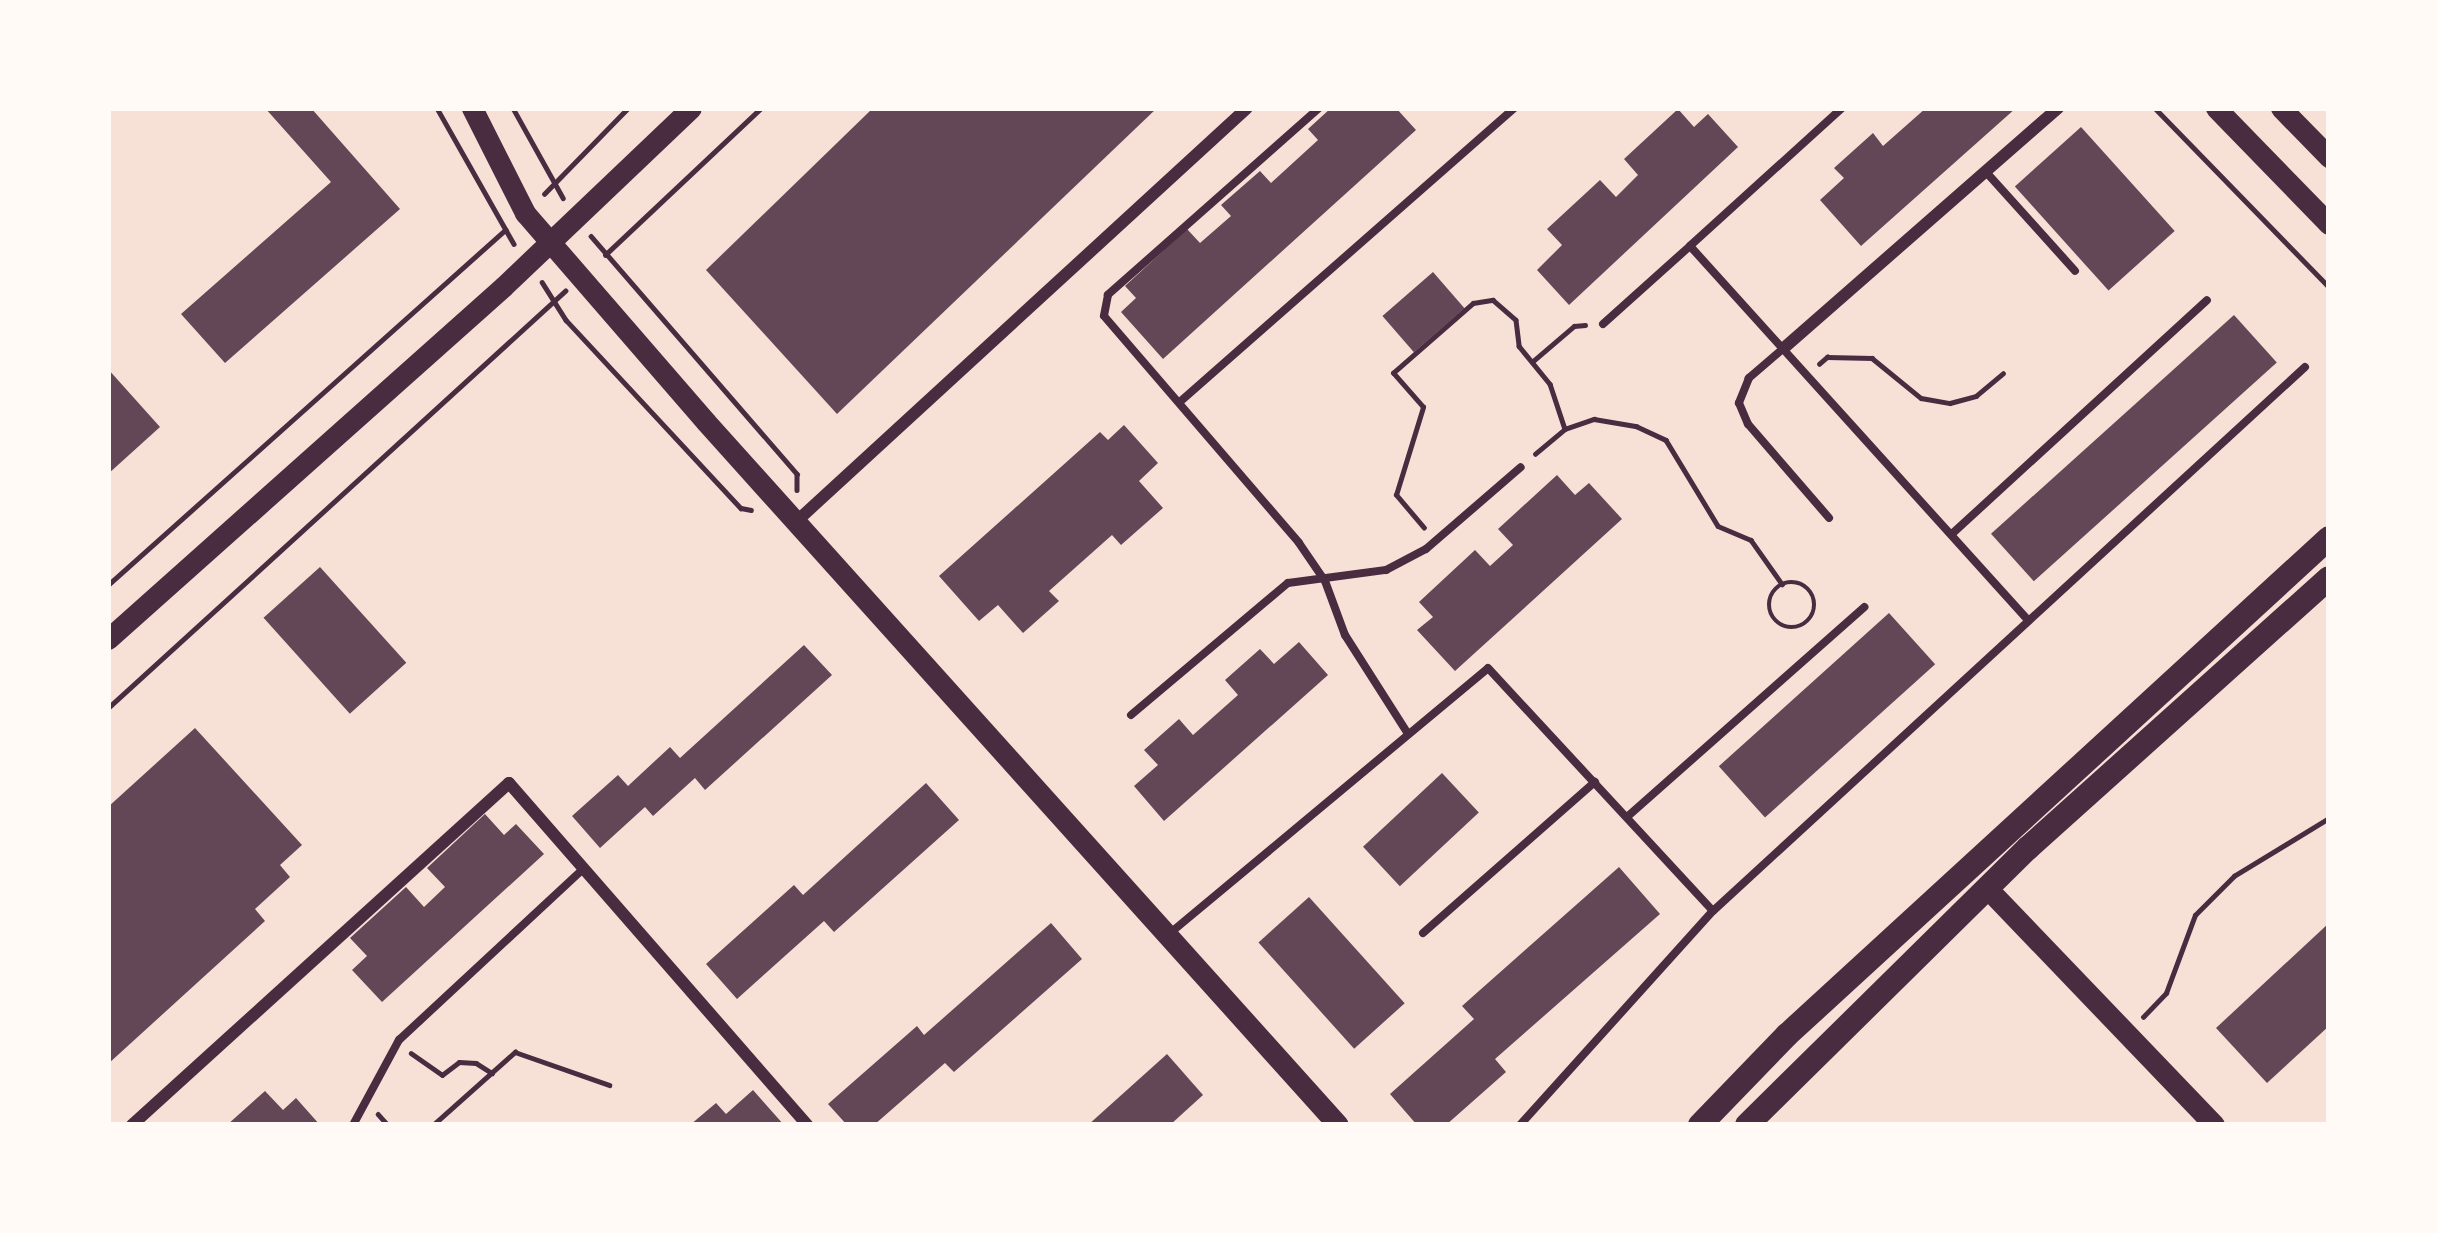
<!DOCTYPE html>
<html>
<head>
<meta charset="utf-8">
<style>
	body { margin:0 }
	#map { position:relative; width:2437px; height:1233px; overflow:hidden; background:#f7e1d7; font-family:Inter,sans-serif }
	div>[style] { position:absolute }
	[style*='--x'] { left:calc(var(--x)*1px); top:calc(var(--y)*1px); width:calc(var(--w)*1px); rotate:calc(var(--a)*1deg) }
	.building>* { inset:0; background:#644757; transform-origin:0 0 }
	.path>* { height:4.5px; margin:-2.25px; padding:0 2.25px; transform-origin:2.25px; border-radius:2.25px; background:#4a2c40 }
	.path>.ring { margin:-2.25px; padding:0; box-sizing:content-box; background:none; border:4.5px solid #4a2c40; border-radius:50% }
	.service>* { height:8px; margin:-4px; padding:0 4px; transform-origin:4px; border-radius:4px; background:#4a2c40 }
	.minor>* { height:12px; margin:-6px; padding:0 6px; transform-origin:6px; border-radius:6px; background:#4a2c40 }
	.tertiary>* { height:21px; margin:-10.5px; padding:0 10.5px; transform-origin:10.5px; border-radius:10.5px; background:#4a2c40 }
	.secondary>* { height:24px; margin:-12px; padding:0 12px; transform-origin:12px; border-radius:12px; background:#4a2c40 }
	span { translate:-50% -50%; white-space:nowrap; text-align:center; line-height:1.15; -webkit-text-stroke:9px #fffaf5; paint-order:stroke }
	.frame { position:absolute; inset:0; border:111px solid #fffaf5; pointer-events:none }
</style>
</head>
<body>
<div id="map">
	<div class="building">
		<i style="clip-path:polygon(265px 108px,311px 108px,400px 209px,225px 363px,181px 314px,331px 182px)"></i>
		<i style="clip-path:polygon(873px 108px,1157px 108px,837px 414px,706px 270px)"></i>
		<i style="clip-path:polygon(1331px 108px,1396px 108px,1416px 130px,1163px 359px,1121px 312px,1136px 298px,1125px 286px,1187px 229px,1200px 243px,1231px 216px,1221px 205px,1260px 171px,1271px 183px,1318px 140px,1308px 129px)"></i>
		<i style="clip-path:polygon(1926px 108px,2016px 108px,1861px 246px,1820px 200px,1844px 178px,1834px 168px,1873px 133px,1883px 146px)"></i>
		<i style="clip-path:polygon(1678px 109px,1694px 127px,1708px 114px,1738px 147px,1569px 305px,1537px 270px,1562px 245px,1547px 229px,1600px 180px,1616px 197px,1638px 175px,1624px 159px)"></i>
		<i style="left:2081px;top:127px;width:140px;height:89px;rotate:48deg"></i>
		<i style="left:1433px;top:272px;width:48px;height:67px;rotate:49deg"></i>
		<i style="left:2234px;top:315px;width:64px;height:327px;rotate:48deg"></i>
		<i style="clip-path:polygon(108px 369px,160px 427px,108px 474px)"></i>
		<i style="clip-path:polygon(1124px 425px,1158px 463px,1139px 481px,1163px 508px,1121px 545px,1112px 535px,1049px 591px,1059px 601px,1023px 633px,998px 605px,979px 621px,939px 576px,1100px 432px,1108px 440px)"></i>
		<i style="clip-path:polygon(1557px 475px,1575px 495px,1589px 483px,1622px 519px,1455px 671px,1417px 630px,1433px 617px,1419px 602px,1475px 550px,1490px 566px,1513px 545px,1498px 529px)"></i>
		<i style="left:320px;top:567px;width:129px;height:76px;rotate:48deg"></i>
		<i style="left:1889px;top:613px;width:69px;height:229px;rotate:48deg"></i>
		<i style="clip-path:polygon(1299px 642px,1328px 675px,1164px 821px,1134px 786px,1158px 765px,1144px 750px,1179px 719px,1193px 735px,1238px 695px,1225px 680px,1260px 649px,1274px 664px)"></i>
		<i style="clip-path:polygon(804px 645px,832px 675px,705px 790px,695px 778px,653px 816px,645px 807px,600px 848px,572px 816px,618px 775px,628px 786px,670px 747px,680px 758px)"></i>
		<i style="clip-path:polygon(195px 728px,302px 845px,280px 865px,290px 877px,255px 909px,265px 921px,108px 1064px,108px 807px)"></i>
		<i style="left:1442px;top:773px;width:54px;height:108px;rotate:47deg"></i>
		<i style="clip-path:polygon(926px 783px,959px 820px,834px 932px,824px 921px,737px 999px,706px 964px,794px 885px,803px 895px)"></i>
		<i style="clip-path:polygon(485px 814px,504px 835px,516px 824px,544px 854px,382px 1002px,352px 970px,367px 956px,350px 938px,406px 887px,424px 907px,445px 887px,427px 868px)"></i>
		<i style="clip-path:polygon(1619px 867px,1660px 914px,1495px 1059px,1506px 1072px,1446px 1125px,1417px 1125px,1390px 1094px,1474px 1019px,1462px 1006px)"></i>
		<i style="left:1309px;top:897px;width:143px;height:68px;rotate:48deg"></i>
		<i style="clip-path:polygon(1051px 923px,1082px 959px,954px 1072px,945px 1063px,874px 1125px,847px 1125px,828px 1104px,917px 1026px,924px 1035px)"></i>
		<i style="clip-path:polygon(2329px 923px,2329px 1026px,2267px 1083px,2216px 1028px)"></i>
		<i style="clip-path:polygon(1167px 1054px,1203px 1095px,1170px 1125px,1088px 1125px)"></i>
		<i style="clip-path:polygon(753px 1090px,784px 1125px,690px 1125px,716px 1103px,726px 1114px)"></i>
		<i style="clip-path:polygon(265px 1091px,283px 1110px,296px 1098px,320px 1125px,227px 1125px)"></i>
	</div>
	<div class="path">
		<i style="--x:437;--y:108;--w:156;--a:60.5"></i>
		<i style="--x:513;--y:108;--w:103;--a:60.9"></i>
		<i style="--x:2155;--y:108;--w:250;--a:45.8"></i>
		<i style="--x:544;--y:194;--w:120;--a:-45.7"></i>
		<i style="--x:591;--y:236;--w:315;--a:49.1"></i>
		<i style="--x:797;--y:474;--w:16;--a:90"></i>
		<i style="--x:605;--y:255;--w:214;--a:-43.3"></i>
		<i style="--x:542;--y:282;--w:45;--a:57.7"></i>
		<i style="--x:566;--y:320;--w:257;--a:47.1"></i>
		<i style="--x:741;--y:508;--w:10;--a:11"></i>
		<i style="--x:1532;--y:362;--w:55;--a:-40.6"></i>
		<i style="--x:1574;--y:326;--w:11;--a:-5"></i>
		<i style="--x:1819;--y:364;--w:11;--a:-41"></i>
		<i style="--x:1827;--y:357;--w:45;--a:1.3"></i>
		<i style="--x:1872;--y:358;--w:63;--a:39.2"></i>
		<i style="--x:1921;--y:398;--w:29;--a:10"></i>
		<i style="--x:1950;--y:403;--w:27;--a:-15"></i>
		<i style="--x:1976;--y:396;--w:35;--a:-40"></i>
		<i style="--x:1535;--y:454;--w:39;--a:-40"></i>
		<i style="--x:1565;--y:429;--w:31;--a:-19"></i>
		<i style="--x:1594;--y:419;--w:43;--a:9.5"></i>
		<i style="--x:1636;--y:426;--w:33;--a:25"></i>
		<i style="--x:1666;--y:440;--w:100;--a:58.8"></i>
		<i style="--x:1718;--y:526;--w:36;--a:23"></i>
		<i style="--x:1751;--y:540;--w:54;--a:54.8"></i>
		<i style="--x:1424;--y:528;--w:43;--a:-130.3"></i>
		<i style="--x:1396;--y:495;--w:92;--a:-72.9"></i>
		<i style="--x:1423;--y:407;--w:45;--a:-131.4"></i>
		<i style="--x:1393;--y:373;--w:106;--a:-41.2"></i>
		<i style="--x:1473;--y:303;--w:20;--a:-9"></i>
		<i style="--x:1493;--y:300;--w:30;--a:41"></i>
		<i style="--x:1516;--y:320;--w:26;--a:83"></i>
		<i style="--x:1519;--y:346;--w:49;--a:50.8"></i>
		<i style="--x:1550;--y:384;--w:47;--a:71.6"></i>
		<i class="ring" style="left:1769px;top:582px;width:41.5px;height:41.5px"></i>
		<i style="--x:108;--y:585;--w:533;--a:-41.8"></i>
		<i style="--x:108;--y:708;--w:619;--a:-42.38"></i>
		<i style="--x:2143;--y:1017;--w:33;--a:-46"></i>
		<i style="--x:2166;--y:993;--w:83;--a:-69.6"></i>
		<i style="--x:2195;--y:915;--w:55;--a:-45"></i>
		<i style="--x:2234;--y:876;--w:111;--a:-31.4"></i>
		<i style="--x:411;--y:1053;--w:38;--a:35"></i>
		<i style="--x:442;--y:1075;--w:21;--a:-37"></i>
		<i style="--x:459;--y:1062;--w:17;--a:3"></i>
		<i style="--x:476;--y:1063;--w:19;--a:32"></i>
		<i style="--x:378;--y:1114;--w:15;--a:48"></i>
		<i style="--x:433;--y:1125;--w:110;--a:-41.7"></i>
		<i style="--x:515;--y:1052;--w:100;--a:19.3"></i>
	</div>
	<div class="service">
		<i style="--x:1319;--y:108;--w:282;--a:138.5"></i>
		<i style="--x:1108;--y:295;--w:21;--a:101"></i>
		<i style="--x:1104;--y:316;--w:299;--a:49.3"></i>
		<i style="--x:1299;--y:543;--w:46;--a:55.6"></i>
		<i style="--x:1325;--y:581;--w:58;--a:69.7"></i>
		<i style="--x:1345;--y:635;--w:117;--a:57.5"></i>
		<i style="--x:1842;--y:108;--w:205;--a:137.8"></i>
		<i style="--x:1690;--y:246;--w:503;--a:47.9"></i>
		<i style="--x:1986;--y:172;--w:133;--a:48"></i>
		<i style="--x:1603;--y:324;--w:117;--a:-41.9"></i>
		<i style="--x:1785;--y:347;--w:48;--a:139.3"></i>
		<i style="--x:1749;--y:378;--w:27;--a:112"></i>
		<i style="--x:1739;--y:403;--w:23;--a:67"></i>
		<i style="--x:1748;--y:424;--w:124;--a:49.2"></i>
		<i style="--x:1182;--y:400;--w:442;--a:-41.3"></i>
		<i style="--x:1954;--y:532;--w:343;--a:-42.5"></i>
		<i style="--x:1131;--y:715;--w:205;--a:-40.1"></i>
		<i style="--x:1288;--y:583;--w:99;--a:-7.6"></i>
		<i style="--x:1386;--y:570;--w:45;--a:-27.7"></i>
		<i style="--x:1426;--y:549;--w:125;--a:-40.8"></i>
		<i style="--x:1627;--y:817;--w:317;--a:-41.5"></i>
		<i style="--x:1423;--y:933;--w:229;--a:-41.3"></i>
		<i style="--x:1169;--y:934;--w:415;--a:-39.8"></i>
		<i style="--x:1488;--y:668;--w:331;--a:47.2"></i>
		<i style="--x:353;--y:1125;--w:97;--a:-61.6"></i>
		<i style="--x:399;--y:1040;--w:250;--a:-42.9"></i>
		<i style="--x:1520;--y:1125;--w:288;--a:-48"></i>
		<i style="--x:1713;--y:911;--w:804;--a:-42.58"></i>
	</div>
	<div class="minor">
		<i style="--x:1785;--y:347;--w:363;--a:-41.2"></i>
		<i style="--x:798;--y:520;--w:609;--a:-42.54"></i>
		<i style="--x:132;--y:1125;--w:509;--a:-42.21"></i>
		<i style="--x:509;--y:783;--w:454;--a:48.9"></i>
	</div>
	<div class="tertiary">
		<i style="--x:472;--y:108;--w:118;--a:63.2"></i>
		<i style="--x:525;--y:213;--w:276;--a:49.1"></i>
		<i style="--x:706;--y:422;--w:945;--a:48.04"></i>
		<i style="--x:2216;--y:108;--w:162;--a:45.8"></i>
		<i style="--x:2281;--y:108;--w:69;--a:45.6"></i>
		<i style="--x:108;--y:639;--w:530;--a:-41.71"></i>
		<i style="--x:504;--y:286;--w:258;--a:-43.6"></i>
		<i style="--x:1987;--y:888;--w:328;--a:46.2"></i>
	</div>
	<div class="secondary">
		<i style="--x:1700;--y:1125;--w:125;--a:-46"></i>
		<i style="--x:1787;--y:1035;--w:735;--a:-42.52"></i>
		<i style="--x:1747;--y:1125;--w:395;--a:-44.6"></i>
		<i style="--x:2028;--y:848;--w:404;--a:-41.9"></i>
	</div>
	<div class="frame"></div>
</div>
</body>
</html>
